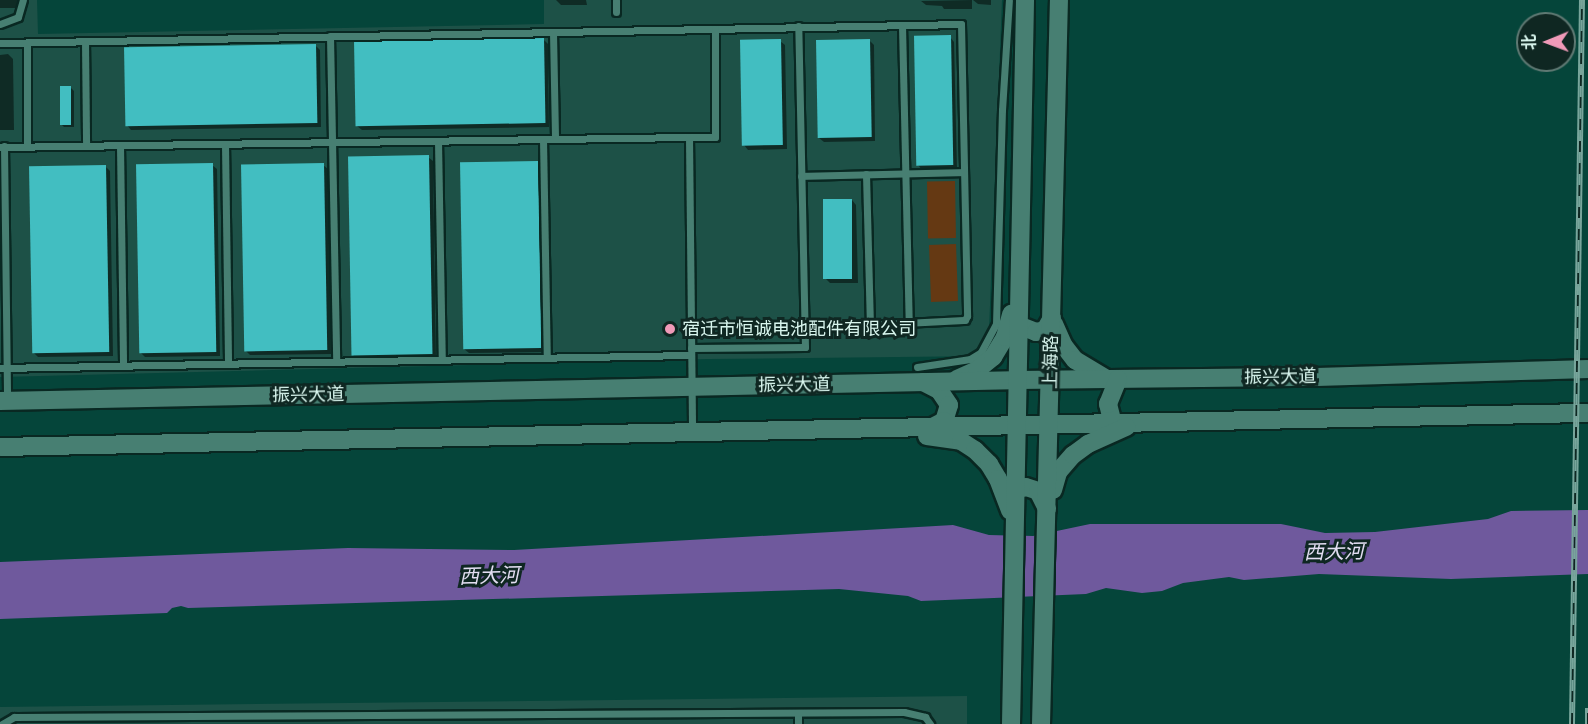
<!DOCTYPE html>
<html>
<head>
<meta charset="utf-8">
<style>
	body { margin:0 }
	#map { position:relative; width:1588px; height:724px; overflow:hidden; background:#05453a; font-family:Bitter,"Noto Sans SC",serif }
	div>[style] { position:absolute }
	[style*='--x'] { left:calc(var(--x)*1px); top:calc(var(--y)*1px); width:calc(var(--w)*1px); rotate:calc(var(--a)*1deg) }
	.built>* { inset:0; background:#1d5147 }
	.green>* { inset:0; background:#653913; transform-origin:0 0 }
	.water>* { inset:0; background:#6f599d }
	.shadow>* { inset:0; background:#0007; transform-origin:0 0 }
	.building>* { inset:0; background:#42bec1; transform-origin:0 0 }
	.roads { filter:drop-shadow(2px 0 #092822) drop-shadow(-2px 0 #092822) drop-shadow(0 2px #092822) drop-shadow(0 -2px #092822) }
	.service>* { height:7px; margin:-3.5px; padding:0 3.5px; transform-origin:3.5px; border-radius:3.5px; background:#477f72 }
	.secondary>* { height:18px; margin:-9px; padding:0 9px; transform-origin:9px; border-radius:9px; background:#477f72 }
	.rail>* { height:6px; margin-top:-3px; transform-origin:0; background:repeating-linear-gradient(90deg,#0f2722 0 11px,#78a59b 0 22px); box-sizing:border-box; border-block:2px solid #78a59b }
	.dots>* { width:16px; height:16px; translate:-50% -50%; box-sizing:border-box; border:3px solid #0f2722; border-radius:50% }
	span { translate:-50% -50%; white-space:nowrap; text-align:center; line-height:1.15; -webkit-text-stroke:6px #0f2722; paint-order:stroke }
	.poi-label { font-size:18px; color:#d8f5ed }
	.left { translate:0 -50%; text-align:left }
	.street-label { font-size:18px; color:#d8f5ed }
	.water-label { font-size:20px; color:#e3def2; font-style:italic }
	.north { position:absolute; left:1516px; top:12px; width:60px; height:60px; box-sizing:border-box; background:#0f2722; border:2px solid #5f7973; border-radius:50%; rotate:269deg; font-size:16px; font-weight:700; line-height:24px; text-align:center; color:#d8f5ed }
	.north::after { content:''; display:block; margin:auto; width:21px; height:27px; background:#ef9ab8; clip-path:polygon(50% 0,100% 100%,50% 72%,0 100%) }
</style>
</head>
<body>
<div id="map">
	<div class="built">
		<i style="clip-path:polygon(0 0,37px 0,38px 34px,544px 24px,544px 0,1002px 0,988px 356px,708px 359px,0 377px)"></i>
		<i style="clip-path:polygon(967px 696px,967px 724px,0 724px,0 707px)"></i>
	</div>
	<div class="green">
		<i style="left:955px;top:181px;width:57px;height:28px;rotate:89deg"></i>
		<i style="left:956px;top:244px;width:57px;height:27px;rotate:88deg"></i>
	</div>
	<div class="water">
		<i style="clip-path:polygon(1588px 510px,1588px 574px,1451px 579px,1319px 574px,1244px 580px,1229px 577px,1183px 583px,1162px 591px,1142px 593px,1106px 588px,1086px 594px,921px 601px,908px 596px,839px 589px,188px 608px,181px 606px,172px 608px,167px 613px,0 619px,0 562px,348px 548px,514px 550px,953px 525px,989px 535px,1033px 536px,1090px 524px,1281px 524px,1325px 533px,1375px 532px,1488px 519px,1511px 511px)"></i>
	</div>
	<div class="shadow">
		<i style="left:0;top:0;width:18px;height:8px"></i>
		<i style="clip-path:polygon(556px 0,586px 0,587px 5px,561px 5px)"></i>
		<i style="clip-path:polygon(972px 0,972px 9px,944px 9px,942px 6px,926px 5px,921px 1px)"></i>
		<i style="clip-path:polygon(973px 0,991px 0,991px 5px,978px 4px)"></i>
		<i style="clip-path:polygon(950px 37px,954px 42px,957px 169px,922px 170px,918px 165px)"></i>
		<i style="clip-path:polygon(543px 39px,548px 44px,549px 127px,362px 130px,357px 126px)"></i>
		<i style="clip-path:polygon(869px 40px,874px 45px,875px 141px,824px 142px,819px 138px)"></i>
		<i style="clip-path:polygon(780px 41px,785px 45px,787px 149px,748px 150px,744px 145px)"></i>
		<i style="clip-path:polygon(315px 45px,320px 50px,321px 127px,131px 130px,127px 125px)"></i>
		<i style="clip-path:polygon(8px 54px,13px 59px,14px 130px,0 130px,0 55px)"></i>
		<i style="clip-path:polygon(71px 88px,74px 91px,74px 127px,64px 127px,61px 124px)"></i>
		<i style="clip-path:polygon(428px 157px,433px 161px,436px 358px,358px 360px,353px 355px)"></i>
		<i style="clip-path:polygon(537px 163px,542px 167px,545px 352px,469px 353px,464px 349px)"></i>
		<i style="clip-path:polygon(212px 165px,217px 169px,220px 356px,145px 357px,141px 353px)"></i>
		<i style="clip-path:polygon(323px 165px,328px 169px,331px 354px,250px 355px,246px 351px)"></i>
		<i style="clip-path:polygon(105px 166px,110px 171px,113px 356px,38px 357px,33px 352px)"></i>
		<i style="clip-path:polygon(852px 200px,856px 205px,858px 283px,830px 283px,826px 279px)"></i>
	</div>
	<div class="building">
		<i style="left:951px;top:35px;width:130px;height:37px;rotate:89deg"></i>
		<i style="left:544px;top:38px;width:85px;height:190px;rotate:89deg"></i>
		<i style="left:781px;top:39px;width:106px;height:41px;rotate:89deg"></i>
		<i style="left:870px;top:39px;width:98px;height:54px;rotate:89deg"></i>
		<i style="left:316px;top:44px;width:79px;height:192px;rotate:89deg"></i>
		<i style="left:60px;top:86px;width:11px;height:39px"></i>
		<i style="left:429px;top:155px;width:199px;height:81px;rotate:89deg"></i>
		<i style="left:538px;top:161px;width:187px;height:78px;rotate:89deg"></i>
		<i style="left:213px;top:163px;width:189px;height:77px;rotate:89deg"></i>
		<i style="left:324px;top:163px;width:187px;height:83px;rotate:89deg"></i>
		<i style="left:106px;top:165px;width:187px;height:77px;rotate:89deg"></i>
		<i style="left:823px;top:199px;width:29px;height:80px"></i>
	</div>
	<div class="roads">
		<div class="service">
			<i style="--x:616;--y:0;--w:12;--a:90"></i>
			<i style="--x:0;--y:24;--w:19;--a:-21"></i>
			<i style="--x:18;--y:17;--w:18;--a:-74"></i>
			<i style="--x:902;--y:25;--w:299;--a:88.7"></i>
			<i style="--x:553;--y:32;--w:107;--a:88.9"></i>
			<i style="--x:330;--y:36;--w:326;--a:88.9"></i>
			<i style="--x:85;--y:41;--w:104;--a:89.4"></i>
			<i style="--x:0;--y:43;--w:961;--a:-1.13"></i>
			<i style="--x:961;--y:24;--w:292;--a:88.8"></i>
			<i style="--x:967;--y:316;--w:4;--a:117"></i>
			<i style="--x:965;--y:320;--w:160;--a:177.1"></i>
			<i style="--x:689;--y:137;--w:26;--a:0"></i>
			<i style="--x:715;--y:137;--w:108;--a:-90"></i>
			<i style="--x:543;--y:139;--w:219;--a:89"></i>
			<i style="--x:438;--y:141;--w:219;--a:89"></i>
			<i style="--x:225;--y:144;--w:220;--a:89.2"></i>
			<i style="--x:120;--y:145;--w:221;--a:89.2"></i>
			<i style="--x:4;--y:146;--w:253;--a:89.3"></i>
			<i style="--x:27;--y:146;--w:103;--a:-90"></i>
			<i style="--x:0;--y:147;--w:689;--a:-0.83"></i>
			<i style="--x:689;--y:137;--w:293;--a:89.4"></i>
			<i style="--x:866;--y:174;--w:152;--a:88.5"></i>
			<i style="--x:801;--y:176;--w:163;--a:-1.4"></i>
			<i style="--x:691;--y:348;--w:114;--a:-0.5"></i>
			<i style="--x:805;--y:347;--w:321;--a:-91.2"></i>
			<i style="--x:917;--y:367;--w:54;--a:-8.6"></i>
			<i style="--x:970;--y:359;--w:13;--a:-32"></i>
			<i style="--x:981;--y:352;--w:32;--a:-62"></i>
			<i style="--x:996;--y:324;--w:214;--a:-88.4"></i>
			<i style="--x:1002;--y:110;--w:110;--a:-86.4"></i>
			<i style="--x:0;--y:368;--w:691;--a:-1.08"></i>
			<i style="--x:798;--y:713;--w:11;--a:90"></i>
			<i style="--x:2;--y:724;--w:14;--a:-30"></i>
			<i style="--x:14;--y:717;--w:890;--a:-0.32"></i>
			<i style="--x:904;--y:712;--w:22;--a:13"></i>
			<i style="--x:925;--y:717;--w:9;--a:54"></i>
		</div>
		<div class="secondary">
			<i style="--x:1054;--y:324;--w:24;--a:66"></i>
			<i style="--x:1064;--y:346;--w:18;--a:52"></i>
			<i style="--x:1075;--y:360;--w:35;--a:31"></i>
			<i style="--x:1018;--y:325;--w:19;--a:21"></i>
			<i style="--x:1036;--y:332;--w:9;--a:-13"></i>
			<i style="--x:1045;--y:330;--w:14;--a:-60"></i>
			<i style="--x:957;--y:379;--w:22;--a:-24"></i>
			<i style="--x:977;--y:370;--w:21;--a:-39"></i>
			<i style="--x:993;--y:357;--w:23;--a:-59"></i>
			<i style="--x:1005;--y:337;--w:24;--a:-75"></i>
			<i style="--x:923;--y:382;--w:18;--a:27"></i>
			<i style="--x:939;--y:390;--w:18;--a:56"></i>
			<i style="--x:949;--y:405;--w:17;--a:107"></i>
			<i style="--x:944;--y:421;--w:13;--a:153"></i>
			<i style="--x:0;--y:401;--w:1017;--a:-1.18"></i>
			<i style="--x:1017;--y:380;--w:300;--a:-0.6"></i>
			<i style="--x:1317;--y:377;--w:271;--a:-1.7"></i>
			<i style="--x:1113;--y:424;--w:21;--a:-104"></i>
			<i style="--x:1108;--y:404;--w:27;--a:-68"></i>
			<i style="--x:927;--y:436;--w:34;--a:8"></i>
			<i style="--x:961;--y:441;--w:17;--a:33"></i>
			<i style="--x:975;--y:450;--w:20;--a:45"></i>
			<i style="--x:989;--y:464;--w:17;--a:59"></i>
			<i style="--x:998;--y:479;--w:34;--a:69"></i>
			<i style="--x:0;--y:447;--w:1588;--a:-1.23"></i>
			<i style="--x:1015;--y:490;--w:11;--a:-15"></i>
			<i style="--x:1026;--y:487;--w:13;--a:18"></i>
			<i style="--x:1038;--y:491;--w:20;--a:63"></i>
			<i style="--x:1053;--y:490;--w:19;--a:-74"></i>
			<i style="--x:1058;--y:472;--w:23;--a:-49"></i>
			<i style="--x:1073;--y:455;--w:19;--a:-36"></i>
			<i style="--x:1088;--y:444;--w:42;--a:-24.1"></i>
			<i style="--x:1011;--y:724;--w:724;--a:-88.89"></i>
			<i style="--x:1041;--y:724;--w:724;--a:-88.58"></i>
		</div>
	</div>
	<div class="rail">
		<i style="--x:1572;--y:724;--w:724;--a:-89.21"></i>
		<i style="--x:1588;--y:724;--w:16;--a:-90"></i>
	</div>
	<div class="dots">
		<i style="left:670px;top:329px;background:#ef9ab8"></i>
	</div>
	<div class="poi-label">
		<span class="left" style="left:682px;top:329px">宿迁市恒诚电池配件有限公司</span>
	</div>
	<div class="street-label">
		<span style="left:1051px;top:362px;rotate:-89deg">上海路</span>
		<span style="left:1280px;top:377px;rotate:-1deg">振兴大道</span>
		<span style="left:794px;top:385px;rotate:-1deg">振兴大道</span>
		<span style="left:308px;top:395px;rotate:-1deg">振兴大道</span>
	</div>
	<div class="water-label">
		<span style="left:1334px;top:552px;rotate:-1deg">西大河</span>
		<span style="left:489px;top:576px;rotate:-2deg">西大河</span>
	</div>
	<div class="north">北</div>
</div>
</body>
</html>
